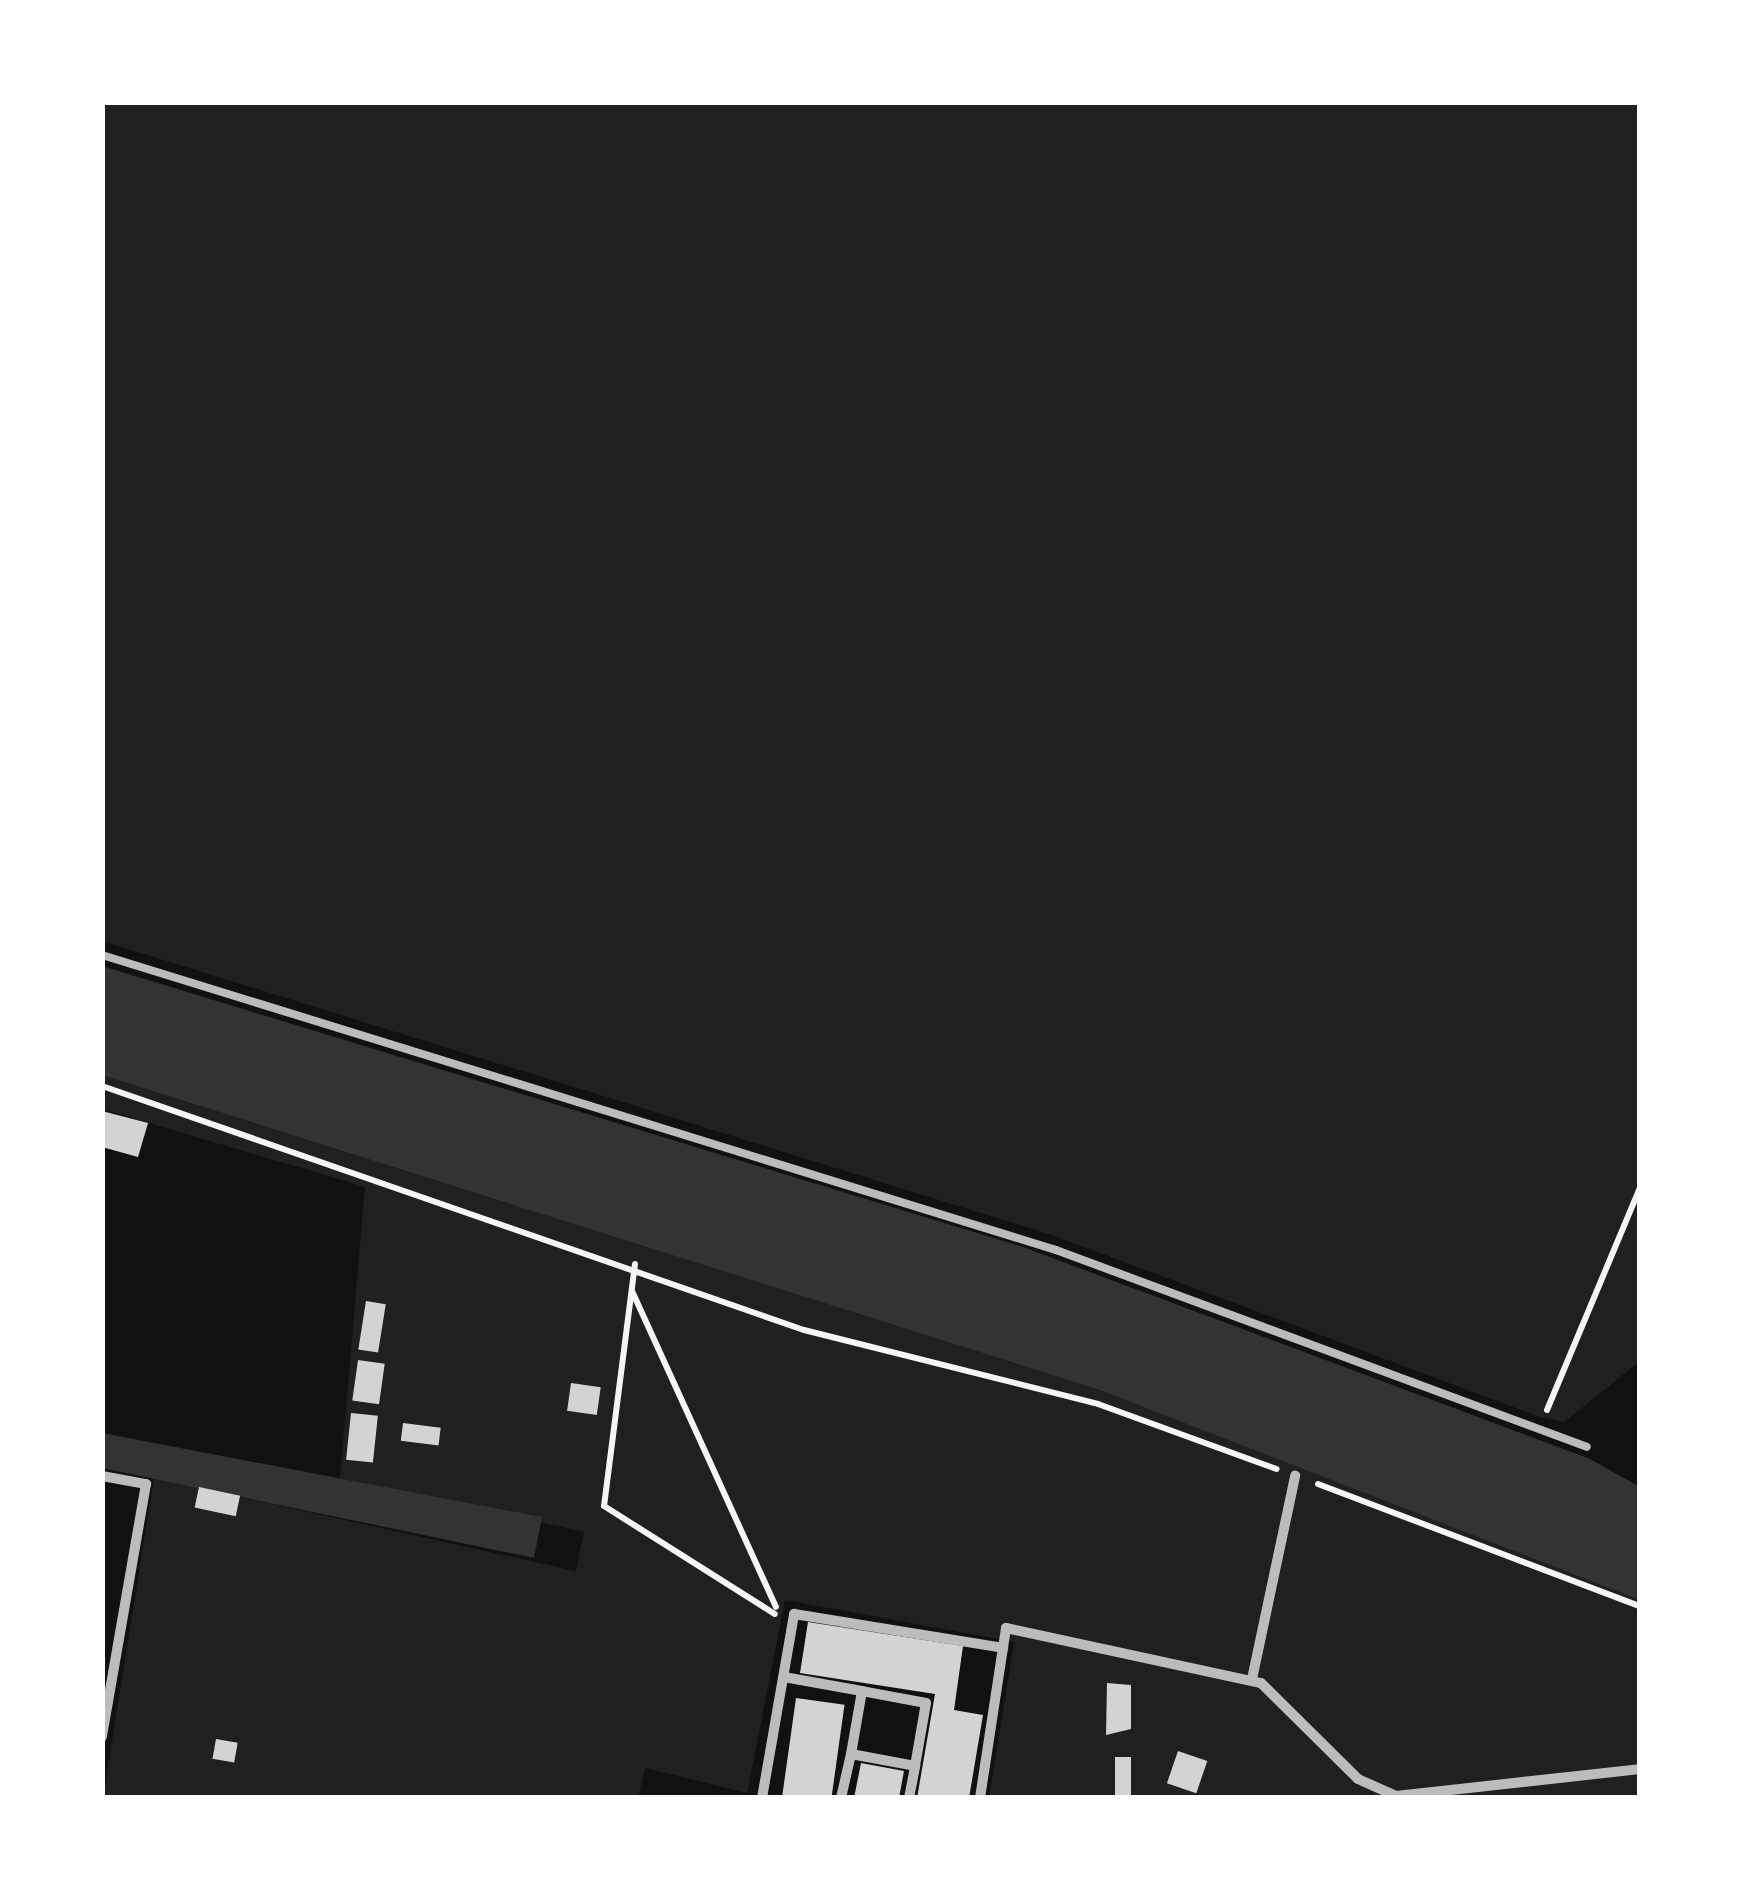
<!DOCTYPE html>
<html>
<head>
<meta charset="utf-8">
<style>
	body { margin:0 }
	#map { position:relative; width:1742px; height:1900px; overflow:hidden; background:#111; font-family:Inter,sans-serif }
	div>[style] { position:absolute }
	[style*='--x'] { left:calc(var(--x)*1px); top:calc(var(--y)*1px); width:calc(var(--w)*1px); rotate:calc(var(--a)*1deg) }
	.green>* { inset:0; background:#202020 }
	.water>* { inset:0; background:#333 }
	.building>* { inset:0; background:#d3d3d3; transform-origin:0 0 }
	.path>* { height:6px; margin:-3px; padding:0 3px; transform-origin:3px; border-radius:3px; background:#f5f5f5 }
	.service>* { height:8px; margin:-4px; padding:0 4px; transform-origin:4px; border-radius:4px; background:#bcbcbc }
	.pedestrian>* { height:10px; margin:-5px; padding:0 5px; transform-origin:5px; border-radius:5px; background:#bcbcbc }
	span { translate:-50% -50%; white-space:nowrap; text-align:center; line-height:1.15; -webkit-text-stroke:10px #fff; paint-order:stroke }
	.frame { position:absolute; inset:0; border:105px solid #fff; pointer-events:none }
</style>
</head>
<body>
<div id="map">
	<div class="green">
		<i style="clip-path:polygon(102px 102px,1640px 102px,1640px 1361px,1564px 1422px,1540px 1417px,1049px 1234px,102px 941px)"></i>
		<i style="clip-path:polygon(102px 1075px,1101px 1390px,1640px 1600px,1640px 1798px,989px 1798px,1014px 1642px,785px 1600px,747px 1793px,645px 1768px,638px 1798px,103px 1798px,154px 1478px,576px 1571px,584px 1532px,340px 1478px,365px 1187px,102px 1109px)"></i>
	</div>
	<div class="water">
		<i style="clip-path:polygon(102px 966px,1023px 1247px,1590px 1459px,1640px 1487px,1640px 1600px,1100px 1390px,102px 1075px)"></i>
		<i style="clip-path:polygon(102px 1433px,542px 1517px,534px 1558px,102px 1468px)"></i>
	</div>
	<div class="building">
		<i style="clip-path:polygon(102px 1111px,148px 1123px,138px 1157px,102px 1147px)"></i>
		<i style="left:366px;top:1301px;width:20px;height:49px;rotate:9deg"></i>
		<i style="left:358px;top:1360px;width:27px;height:41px;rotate:8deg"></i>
		<i style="left:571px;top:1383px;width:30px;height:28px;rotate:8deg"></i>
		<i style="left:351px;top:1413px;width:27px;height:47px;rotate:6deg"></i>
		<i style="left:403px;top:1423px;width:38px;height:18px;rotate:7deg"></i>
		<i style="left:199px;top:1487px;width:42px;height:21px;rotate:12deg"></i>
		<i style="clip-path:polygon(808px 1622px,963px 1646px,954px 1710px,983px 1715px,969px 1798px,917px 1798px,935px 1694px,800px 1673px)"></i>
		<i style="clip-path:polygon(1107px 1683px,1131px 1685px,1131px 1729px,1106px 1735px)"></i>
		<i style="left:796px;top:1698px;width:49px;height:102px;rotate:8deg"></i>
		<i style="left:216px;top:1739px;width:22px;height:20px;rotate:10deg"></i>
		<i style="left:1178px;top:1751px;width:31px;height:34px;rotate:19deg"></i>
		<i style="left:1115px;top:1757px;width:16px;height:41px"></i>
		<i style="clip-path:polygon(861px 1763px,904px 1771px,899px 1798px,854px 1798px)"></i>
	</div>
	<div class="path">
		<i style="--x:102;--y:1086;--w:743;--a:19.17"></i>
		<i style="--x:804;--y:1330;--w:303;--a:14.1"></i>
		<i style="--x:1098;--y:1404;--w:190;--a:20"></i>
		<i style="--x:635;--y:1264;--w:244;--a:97.3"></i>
		<i style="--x:604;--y:1506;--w:202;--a:32.3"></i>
		<i style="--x:632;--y:1291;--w:347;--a:65.5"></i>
		<i style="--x:1547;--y:1410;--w:241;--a:-67.3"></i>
		<i style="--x:1318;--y:1484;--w:344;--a:20.8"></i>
	</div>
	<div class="service">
		<i style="--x:102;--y:955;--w:999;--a:17.18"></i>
		<i style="--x:1056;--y:1250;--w:566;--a:20.35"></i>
	</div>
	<div class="pedestrian">
		<i style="--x:102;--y:1476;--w:45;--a:10.3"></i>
		<i style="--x:146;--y:1484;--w:257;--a:99.9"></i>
		<i style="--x:784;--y:1677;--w:79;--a:10.2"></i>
		<i style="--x:1252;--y:1679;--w:208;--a:-78"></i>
		<i style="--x:762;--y:1798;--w:187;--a:-80.1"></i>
		<i style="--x:794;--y:1614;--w:212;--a:9.2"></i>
		<i style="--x:841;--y:1798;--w:45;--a:-77.2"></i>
		<i style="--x:909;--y:1798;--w:33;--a:-79"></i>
		<i style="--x:915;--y:1766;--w:64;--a:-80.1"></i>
		<i style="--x:926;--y:1703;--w:65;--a:-169.4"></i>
		<i style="--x:862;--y:1691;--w:64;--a:99.9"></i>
		<i style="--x:851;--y:1754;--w:65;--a:10.6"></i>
		<i style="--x:980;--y:1798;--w:172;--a:-81.3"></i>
		<i style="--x:1006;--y:1628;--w:261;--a:12.2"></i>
		<i style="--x:1261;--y:1683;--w:136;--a:44.7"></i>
		<i style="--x:1358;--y:1779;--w:42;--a:24.1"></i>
		<i style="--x:1396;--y:1796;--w:245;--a:-6.3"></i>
	</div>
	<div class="frame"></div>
</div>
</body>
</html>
